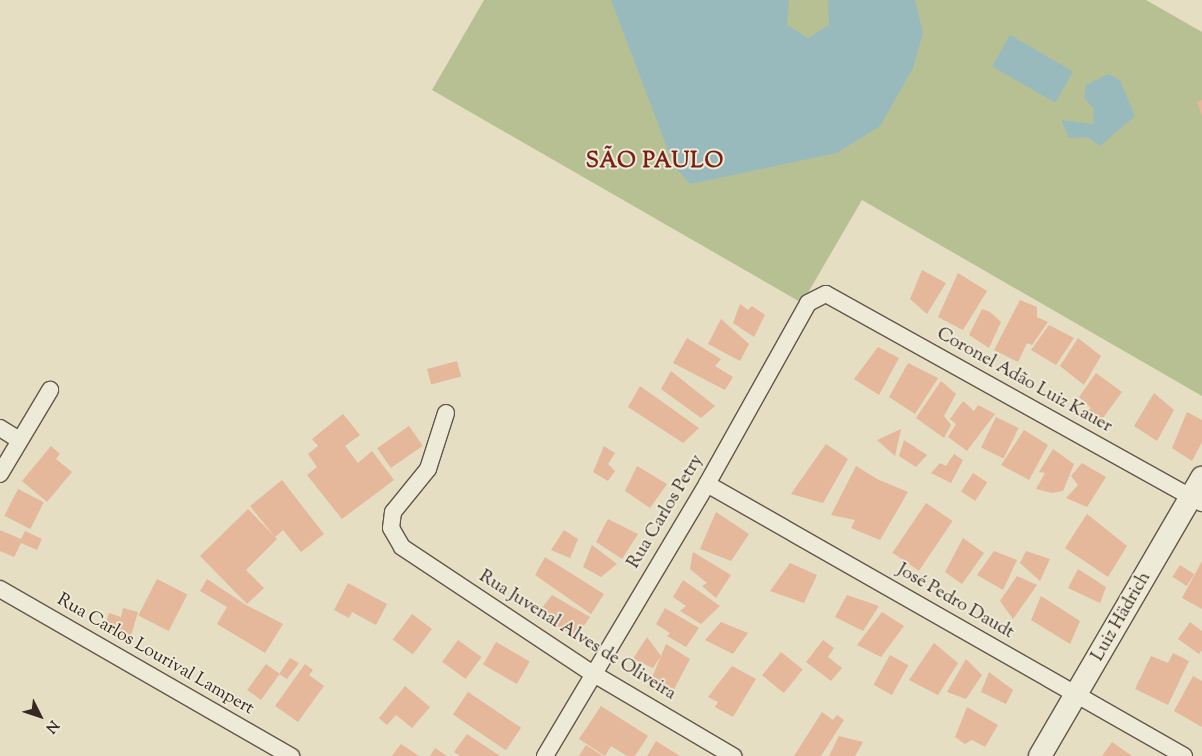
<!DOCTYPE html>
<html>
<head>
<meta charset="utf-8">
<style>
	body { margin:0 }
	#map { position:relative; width:1202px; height:756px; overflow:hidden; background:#e5dec3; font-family:"Sorts Mill Goudy",serif }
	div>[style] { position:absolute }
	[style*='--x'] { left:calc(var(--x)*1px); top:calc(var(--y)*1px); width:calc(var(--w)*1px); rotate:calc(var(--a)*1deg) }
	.green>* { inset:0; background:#b7c092 }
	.water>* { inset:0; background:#99babd; transform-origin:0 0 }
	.building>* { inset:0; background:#e5b79b; transform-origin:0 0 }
	.roads { filter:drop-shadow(1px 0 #64564a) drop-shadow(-1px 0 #64564a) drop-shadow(0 1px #64564a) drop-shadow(0 -1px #64564a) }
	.street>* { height:16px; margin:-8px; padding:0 8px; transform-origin:8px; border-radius:8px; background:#eeead8 }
	.secondary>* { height:22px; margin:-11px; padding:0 11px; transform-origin:11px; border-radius:11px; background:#eeead8 }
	span { translate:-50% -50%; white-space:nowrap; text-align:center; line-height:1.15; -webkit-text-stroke:4px #eeead8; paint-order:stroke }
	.street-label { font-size:18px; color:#392821 }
	.district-label { font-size:22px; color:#7a1f14; font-weight:700; letter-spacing:1px }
	.north { position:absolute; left:15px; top:691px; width:50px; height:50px; -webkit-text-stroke:4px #eeead8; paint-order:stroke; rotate:131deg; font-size:14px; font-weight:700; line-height:20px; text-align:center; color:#392821 }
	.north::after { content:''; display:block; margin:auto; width:18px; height:22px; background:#392821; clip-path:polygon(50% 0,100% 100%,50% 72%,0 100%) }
</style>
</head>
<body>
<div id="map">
	<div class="green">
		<i style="clip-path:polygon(484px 0,1146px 0,1202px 32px,1202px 396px,862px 200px,802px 303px,432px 90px)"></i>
	</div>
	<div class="water">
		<i style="clip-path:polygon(611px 0,789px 0,787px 25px,808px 38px,829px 25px,828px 0,915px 0,923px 33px,913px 68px,880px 126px,837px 153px,690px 184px,674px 166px)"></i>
		<i style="left:1010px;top:35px;width:73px;height:36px;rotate:30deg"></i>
		<i style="clip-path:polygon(1108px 74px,1120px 80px,1135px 116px,1100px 146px,1087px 137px,1069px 138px,1061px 120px,1093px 124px,1094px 109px,1084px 98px,1086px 85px)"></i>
	</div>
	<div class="building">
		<i style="clip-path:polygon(1202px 100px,1202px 116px,1197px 102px)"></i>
		<i style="clip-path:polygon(922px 270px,946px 283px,927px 314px,910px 299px)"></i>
		<i style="clip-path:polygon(958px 273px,987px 291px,963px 330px,938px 317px)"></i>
		<i style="clip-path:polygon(1020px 300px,1037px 307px,1037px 317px,1048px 322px,1032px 345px,1027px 343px,1018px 362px,994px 350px)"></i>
		<i style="clip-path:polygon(740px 304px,748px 310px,752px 306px,765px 315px,754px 337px,733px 323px)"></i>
		<i style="clip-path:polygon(982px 309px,990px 312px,1001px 322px,989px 348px,969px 335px)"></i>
		<i style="clip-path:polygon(721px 319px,749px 344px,740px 361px,708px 344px)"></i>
		<i style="clip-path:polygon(1049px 325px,1074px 338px,1056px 365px,1031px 350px)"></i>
		<i style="clip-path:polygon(687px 338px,721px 359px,715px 366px,733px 377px,725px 390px,673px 363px)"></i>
		<i style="clip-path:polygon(1078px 338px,1101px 356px,1084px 385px,1060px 366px)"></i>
		<i style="clip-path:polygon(878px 347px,899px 358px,879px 395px,854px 379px)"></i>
		<i style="left:457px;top:361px;width:16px;height:31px;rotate:75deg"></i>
		<i style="clip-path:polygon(908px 363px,938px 378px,915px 414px,889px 397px)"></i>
		<i style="clip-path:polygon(671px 371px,715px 406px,701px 418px,661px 389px)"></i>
		<i style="clip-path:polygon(1096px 373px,1122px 392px,1100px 422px,1086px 412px,1091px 408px,1079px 397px)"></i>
		<i style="clip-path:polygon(941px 381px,956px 394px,944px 416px,951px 425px,944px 438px,916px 418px)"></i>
		<i style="clip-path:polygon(640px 386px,699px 428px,683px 443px,628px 407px)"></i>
		<i style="clip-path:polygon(1154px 393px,1174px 410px,1157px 441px,1134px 426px)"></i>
		<i style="clip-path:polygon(963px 401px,974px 411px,978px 405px,995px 414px,967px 451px,948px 437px,956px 424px,950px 419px)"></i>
		<i style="clip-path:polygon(1187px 412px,1202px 420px,1202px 442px,1192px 461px,1172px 448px)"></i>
		<i style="clip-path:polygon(343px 414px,360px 435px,345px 446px,358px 463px,372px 451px,394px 480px,342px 519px,307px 475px,317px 467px,308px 454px,318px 446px,312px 439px)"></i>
		<i style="left:996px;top:417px;width:25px;height:34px;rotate:26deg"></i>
		<i style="left:409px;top:426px;width:24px;height:39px;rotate:55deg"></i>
		<i style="clip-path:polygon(901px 429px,895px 456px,877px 440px)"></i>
		<i style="clip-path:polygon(1024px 430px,1048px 445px,1029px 480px,1001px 465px)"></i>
		<i style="clip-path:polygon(904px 440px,927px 455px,916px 467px,899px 456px)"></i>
		<i style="clip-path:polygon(826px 444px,848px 459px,823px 503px,791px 494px)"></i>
		<i style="clip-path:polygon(51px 446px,60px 454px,56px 459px,72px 472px,47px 502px,22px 481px)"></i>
		<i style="clip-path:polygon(604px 446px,615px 453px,608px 464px,615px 471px,608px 481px,593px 472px)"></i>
		<i style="clip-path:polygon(1053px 449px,1074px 464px,1063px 491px,1052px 493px,1036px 489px,1045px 473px,1039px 472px)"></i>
		<i style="clip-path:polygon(954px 454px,963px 460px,951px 483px,931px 473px,940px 463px,946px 466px)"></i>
		<i style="clip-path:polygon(1082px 463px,1106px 477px,1087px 507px,1066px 498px,1078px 485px,1071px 476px)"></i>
		<i style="clip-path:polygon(637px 466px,667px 484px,650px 508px,625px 491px)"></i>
		<i style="clip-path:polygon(856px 466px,877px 479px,908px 492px,880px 540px,851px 528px,855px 520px,831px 515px)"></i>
		<i style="left:973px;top:473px;width:17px;height:22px;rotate:33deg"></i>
		<i style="clip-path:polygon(282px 480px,324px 534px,301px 552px,283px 530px,275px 537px,250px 506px)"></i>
		<i style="left:18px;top:489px;width:29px;height:30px;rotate:27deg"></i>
		<i style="left:926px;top:503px;width:32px;height:60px;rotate:34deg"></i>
		<i style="clip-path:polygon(248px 509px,277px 539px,246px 570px,264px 588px,247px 604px,200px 556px)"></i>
		<i style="clip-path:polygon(716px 512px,749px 534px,731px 561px,700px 549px)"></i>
		<i style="clip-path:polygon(1087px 514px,1127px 546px,1108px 577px,1065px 548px)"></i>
		<i style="clip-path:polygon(608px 519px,638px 534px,622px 559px,596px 542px)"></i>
		<i style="clip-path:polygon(0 530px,21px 539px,25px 531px,42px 539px,37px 550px,21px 543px,14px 557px,0 551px)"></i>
		<i style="clip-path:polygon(564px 530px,578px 539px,570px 558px,551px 550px)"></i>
		<i style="clip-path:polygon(963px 538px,984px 553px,962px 584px,945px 572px)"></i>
		<i style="clip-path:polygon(592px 545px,617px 564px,601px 577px,583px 567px)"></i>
		<i style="clip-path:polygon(994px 551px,1017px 560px,1003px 590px,977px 575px)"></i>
		<i style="clip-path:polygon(1026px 551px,1050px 559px,1040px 581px,1020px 563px)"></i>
		<i style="clip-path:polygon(693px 552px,731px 575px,716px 598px,702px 586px,707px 583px,690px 569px)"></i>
		<i style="clip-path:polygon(545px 557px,604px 594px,591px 614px,535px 575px)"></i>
		<i style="clip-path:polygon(1202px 561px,1202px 609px,1182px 598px)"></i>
		<i style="clip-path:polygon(790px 563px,817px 575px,804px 603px,770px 591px)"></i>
		<i style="left:1180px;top:565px;width:17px;height:14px;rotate:33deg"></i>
		<i style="clip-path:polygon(1078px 569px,1106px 587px,1100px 603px,1068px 588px)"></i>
		<i style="clip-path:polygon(1017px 576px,1037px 585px,1013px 619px,1000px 601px)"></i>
		<i style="left:157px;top:579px;width:34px;height:41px;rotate:27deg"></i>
		<i style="clip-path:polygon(207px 579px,246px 605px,283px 624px,265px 653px,217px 624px,227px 607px,200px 591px)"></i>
		<i style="clip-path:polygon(683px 580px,720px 606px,701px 624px,680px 611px,686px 606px,673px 597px)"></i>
		<i style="clip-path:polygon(348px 583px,387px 604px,376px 625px,352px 612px,349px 618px,334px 610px)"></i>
		<i style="clip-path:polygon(552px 595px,590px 617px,577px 636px,535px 617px)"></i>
		<i style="clip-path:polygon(847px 595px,879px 606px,863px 631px,835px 617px)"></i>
		<i style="clip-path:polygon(1041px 596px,1080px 621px,1070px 644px,1031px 620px)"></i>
		<i style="clip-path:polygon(123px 608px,138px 612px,130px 639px,104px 630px,109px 613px,121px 617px)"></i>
		<i style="clip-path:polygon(665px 608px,699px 628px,686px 647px,667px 636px,670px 633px,656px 624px)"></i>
		<i style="clip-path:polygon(882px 612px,904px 626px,881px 657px,857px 645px)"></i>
		<i style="left:412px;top:614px;width:25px;height:32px;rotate:37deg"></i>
		<i style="clip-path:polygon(721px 622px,748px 633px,733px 654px,705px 640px)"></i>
		<i style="clip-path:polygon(1190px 622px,1202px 631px,1202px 650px,1199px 654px,1178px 639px)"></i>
		<i style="clip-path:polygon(647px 637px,661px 656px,653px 668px,633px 659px)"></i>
		<i style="left:458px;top:640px;width:29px;height:27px;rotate:36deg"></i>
		<i style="clip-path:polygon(823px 640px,834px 648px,828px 657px,842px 668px,831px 681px,806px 662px)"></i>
		<i style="left:496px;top:642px;width:39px;height:26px;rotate:30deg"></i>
		<i style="clip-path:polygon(934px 643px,958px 663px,938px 695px,909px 680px)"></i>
		<i style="clip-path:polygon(666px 644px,690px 659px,670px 697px,648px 687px)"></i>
		<i style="left:781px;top:652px;width:28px;height:30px;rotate:39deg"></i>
		<i style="clip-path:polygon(1173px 653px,1189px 661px,1168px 705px,1135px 689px,1151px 656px,1168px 663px)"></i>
		<i style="left:890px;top:655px;width:21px;height:34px;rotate:29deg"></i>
		<i style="clip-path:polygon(290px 658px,299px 663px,287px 679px,279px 674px)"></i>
		<i style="clip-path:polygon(966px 659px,982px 675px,966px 699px,947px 692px)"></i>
		<i style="left:266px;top:664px;width:17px;height:32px;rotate:36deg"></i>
		<i style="clip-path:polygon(305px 664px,313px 670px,309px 675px,324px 686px,298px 722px,275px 706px)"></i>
		<i style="clip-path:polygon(732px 666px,756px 679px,733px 717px,715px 707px,718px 702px,708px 697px)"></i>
		<i style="clip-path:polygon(989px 672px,1013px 690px,1006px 704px,981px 692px)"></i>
		<i style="clip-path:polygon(1193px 676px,1202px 681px,1202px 727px,1174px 711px)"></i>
		<i style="clip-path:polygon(405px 686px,430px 707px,412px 728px,396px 715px,387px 725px,379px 718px)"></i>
		<i style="left:468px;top:692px;width:64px;height:27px;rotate:34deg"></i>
		<i style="clip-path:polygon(601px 706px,648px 736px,635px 756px,627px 756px,611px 746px,605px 756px,579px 739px)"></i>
		<i style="clip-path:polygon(967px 707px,998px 725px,985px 747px,972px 740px,965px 744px,955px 737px)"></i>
		<i style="clip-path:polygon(822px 712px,833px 720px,837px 715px,844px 720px,821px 756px,794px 756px)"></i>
		<i style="clip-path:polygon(467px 734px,500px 756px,460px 756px,454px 752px)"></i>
		<i style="clip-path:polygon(839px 736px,863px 742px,855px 756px,829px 756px)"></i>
		<i style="clip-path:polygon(656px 741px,680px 756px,647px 756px)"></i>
		<i style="clip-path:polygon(1112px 742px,1132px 756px,1102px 756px)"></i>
		<i style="clip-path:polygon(401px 744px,419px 756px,392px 756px)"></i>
		<i style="clip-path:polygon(586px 745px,603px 756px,579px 756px)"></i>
		<i style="clip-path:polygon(435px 748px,447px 756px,430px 756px)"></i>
	</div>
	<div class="roads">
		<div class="street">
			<i style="--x:446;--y:413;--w:59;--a:107.8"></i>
			<i style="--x:428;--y:469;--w:55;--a:129.1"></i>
			<i style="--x:393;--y:512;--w:16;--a:97"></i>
			<i style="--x:391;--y:528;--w:22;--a:60"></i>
			<i style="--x:402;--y:547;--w:228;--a:33.6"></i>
			<i style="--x:592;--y:673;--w:164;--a:30.5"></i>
			<i style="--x:0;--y:428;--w:22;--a:32"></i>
			<i style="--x:0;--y:474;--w:98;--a:-59.2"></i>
			<i style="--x:707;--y:484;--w:549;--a:29.69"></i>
			<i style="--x:0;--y:589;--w:336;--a:29.9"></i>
			<i style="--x:545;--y:756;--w:317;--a:-59.2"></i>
			<i style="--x:707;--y:484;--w:207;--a:-60.8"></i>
			<i style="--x:808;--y:303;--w:20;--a:-27"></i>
			<i style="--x:826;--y:294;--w:430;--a:29.1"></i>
		</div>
		<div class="secondary">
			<i style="--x:1040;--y:756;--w:322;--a:-59.8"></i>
		</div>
	</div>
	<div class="street-label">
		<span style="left:1024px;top:381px;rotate:29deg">Coronel Adão Luiz Kauer</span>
		<span style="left:666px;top:512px;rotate:-59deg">Rua Carlos Petry</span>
		<span style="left:955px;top:602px;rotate:30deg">José Pedro Daudt</span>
		<span style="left:1122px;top:617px;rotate:-60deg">Luiz Hädrich</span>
		<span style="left:577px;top:636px;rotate:32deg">Rua Juvenal Alves de Oliveira</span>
		<span style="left:155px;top:655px;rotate:30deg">Rua Carlos Lourival Lampert</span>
	</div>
	<div class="district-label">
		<span style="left:655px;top:163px">SÃO PAULO</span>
	</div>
	<div class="north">N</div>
</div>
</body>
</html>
